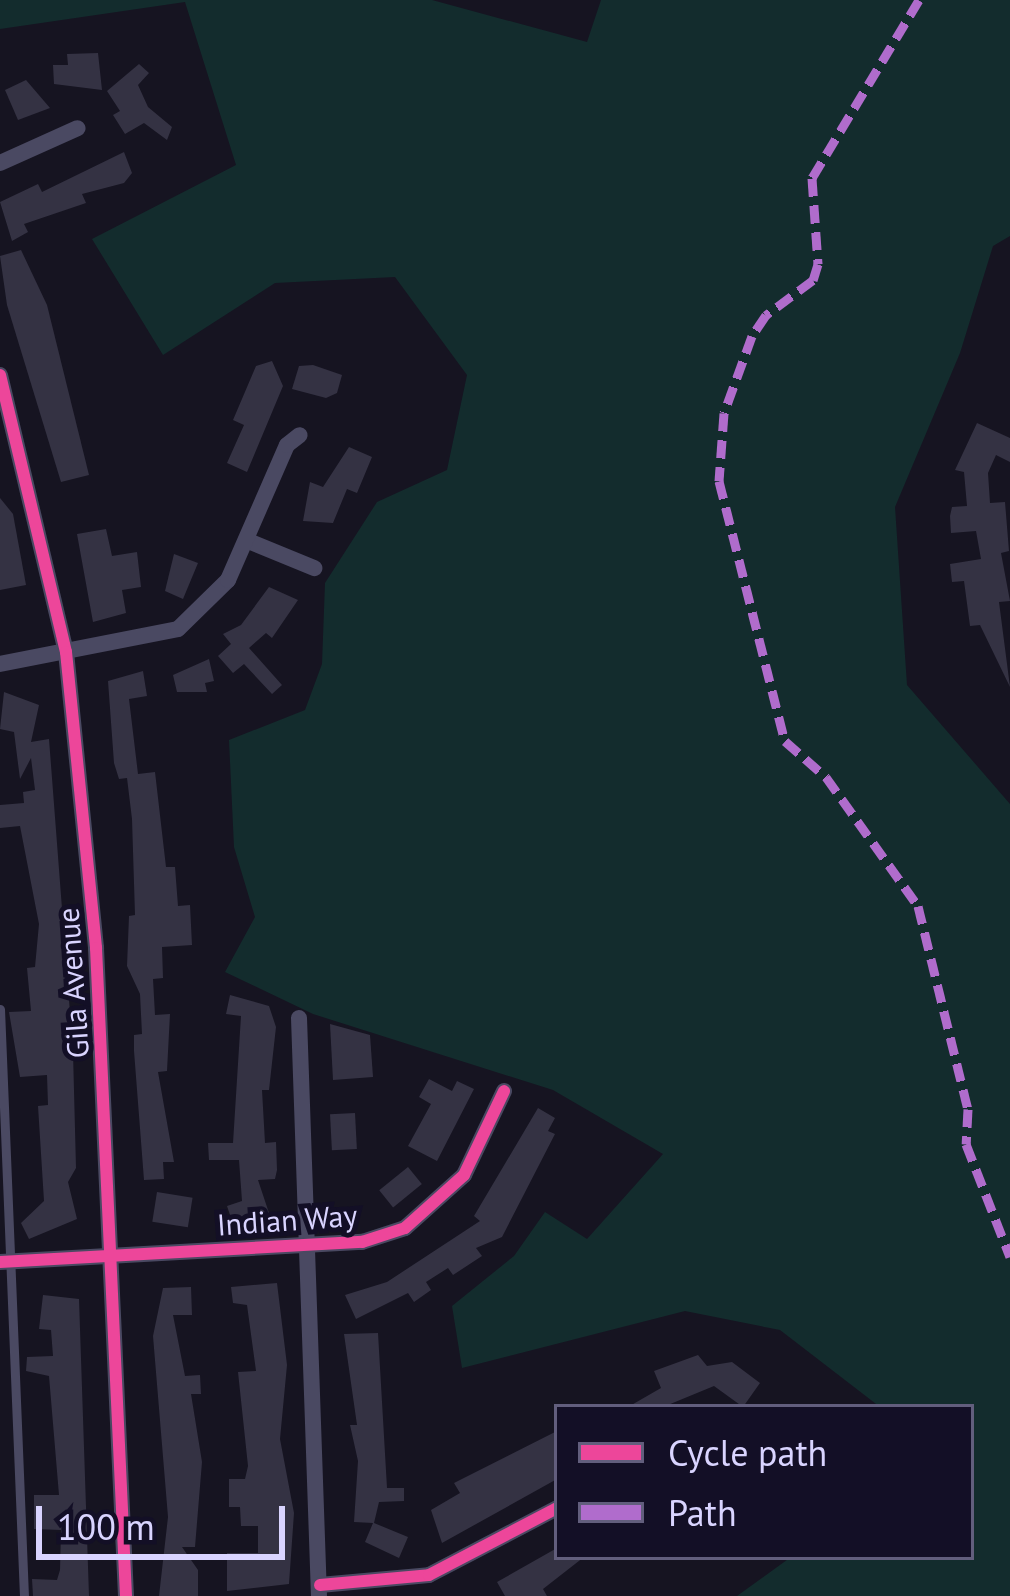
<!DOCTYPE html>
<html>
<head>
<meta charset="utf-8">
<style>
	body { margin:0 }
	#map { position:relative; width:1010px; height:1596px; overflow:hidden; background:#161421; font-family:"PT Sans",sans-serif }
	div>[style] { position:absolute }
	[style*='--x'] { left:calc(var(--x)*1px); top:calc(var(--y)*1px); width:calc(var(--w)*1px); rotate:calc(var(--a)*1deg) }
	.green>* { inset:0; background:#132c2d }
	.building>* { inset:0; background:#343243; transform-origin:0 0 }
	.service>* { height:9px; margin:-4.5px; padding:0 4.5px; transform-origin:4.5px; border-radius:4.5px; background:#4a4962 }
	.minor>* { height:16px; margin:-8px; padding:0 8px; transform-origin:8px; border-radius:8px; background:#4a4962 }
	.quiet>* { height:9px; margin-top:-4.5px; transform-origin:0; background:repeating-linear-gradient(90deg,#b06ccc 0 18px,transparent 0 27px) }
	.cycleway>* { height:12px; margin:-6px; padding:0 6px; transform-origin:6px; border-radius:6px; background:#ed469a }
	span { translate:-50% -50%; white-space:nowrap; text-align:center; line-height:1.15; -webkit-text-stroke:10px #130f26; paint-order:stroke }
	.street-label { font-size:30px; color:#d9d4ff }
	.legend { position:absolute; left:554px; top:1404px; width:420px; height:156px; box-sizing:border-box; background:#130f26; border:3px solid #625e7d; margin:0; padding:15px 21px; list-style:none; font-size:36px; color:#d9d4ff }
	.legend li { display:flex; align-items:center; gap:24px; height:60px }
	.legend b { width:60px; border:3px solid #625e7d }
	.scale { position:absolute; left:36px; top:1506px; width:249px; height:54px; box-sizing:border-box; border:6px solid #d9d4ff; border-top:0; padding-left:15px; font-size:36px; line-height:42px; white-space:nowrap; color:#d9d4ff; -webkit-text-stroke:9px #130f26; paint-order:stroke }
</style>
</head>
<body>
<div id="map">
	<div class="green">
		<i style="clip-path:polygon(0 0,432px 0,587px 42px,601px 0,1010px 0,1010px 236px,993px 246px,960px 353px,895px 507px,907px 685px,1010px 804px,1010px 1596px,737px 1596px,791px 1557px,971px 1557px,971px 1407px,880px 1407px,780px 1330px,685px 1311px,462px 1368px,452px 1306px,514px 1256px,545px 1212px,587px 1239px,663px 1154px,553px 1090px,313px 1014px,225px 972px,255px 917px,234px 847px,229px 740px,305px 710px,322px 664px,325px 583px,377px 502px,447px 470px,467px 375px,395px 277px,275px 283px,163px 355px,92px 239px,236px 165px,185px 2px,0 29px)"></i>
	</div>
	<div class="building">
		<i style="clip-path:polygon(98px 53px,102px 90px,54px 84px,53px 65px,68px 65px,67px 54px)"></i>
		<i style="clip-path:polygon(139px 64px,149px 73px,138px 85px,148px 107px,172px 127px,167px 140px,144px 123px,125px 134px,113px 115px,120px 111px,107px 91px)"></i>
		<i style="clip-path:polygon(26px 80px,50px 108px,18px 120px,5px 90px)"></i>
		<i style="clip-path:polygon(124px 152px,132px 173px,124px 183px,82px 194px,86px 203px,24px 224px,28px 232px,12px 241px,0 202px,38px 184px,42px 192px)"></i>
		<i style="clip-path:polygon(21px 250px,47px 305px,89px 475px,61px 482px,7px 305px,0 256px)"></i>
		<i style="clip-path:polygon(272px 361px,283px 386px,247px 472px,227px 463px,244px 425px,233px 420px,256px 366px)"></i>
		<i style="clip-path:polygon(313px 365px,342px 375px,337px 393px,326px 398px,292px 389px,299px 366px)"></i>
		<i style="clip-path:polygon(977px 423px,1010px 438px,1010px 462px,996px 455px,988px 473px,990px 503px,1005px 502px,1009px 551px,1001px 553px,1010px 601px,999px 602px,1010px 687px,980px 625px,970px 626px,964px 581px,952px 582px,950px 564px,981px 559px,976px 531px,951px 533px,950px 516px,952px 507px,967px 506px,964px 472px,955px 470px)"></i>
		<i style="clip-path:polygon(349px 447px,372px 457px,357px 493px,347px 489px,333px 523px,303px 521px,310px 482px,323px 487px)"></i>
		<i style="clip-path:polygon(0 498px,13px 514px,26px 585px,0 590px)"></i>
		<i style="clip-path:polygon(106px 529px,112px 556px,137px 552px,141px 587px,122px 590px,126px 613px,93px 622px,77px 534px)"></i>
		<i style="clip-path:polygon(174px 554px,198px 563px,183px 599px,165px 591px)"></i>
		<i style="clip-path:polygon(269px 587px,298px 600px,272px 638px,266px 633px,249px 648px,282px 685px,272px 694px,244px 664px,233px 673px,218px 656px,231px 644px,223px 634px,241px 625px)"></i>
		<i style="clip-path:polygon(209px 659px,214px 681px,205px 683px,207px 692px,177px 692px,173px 675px)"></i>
		<i style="clip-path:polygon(143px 671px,147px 696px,129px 699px,138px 774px,155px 772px,166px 867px,175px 867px,178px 906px,190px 905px,192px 945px,162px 947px,163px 978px,153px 979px,155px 1015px,170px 1014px,167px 1071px,158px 1072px,174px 1162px,163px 1162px,164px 1179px,144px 1180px,134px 1051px,134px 1035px,142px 1034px,140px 994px,127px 966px,129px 916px,135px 915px,132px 819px,127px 778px,119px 779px,114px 763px,108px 681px)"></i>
		<i style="clip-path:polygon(4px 692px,39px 705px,31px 742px,49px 739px,73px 1052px,76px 1168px,68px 1182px,77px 1219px,29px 1239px,21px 1223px,44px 1201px,38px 1106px,48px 1105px,47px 1075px,20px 1077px,9px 1012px,31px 1011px,27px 968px,35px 967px,39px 924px,20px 826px,0 828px,0 805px,24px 803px,23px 792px,35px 790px,31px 758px,20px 779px,14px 732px,0 729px)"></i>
		<i style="clip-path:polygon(230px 995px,269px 1006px,276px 1027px,269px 1090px,262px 1090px,265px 1143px,276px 1142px,277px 1170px,275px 1179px,258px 1180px,269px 1213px,234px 1227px,227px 1206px,242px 1201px,239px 1160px,209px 1160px,208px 1143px,233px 1143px,241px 1016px,226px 1014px)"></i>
		<i style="clip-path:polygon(330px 1024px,370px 1035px,373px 1077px,333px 1080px)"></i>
		<i style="clip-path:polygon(429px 1079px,452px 1091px,457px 1081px,474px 1089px,437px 1161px,408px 1146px,431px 1104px,419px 1097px)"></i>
		<i style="clip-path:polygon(538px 1108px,555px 1118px,548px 1131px,555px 1134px,502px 1237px,476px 1248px,482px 1256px,453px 1275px,448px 1268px,426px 1282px,431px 1290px,414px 1302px,408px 1293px,356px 1319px,345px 1295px,387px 1282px,480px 1221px,474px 1216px)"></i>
		<i style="left:355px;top:1113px;width:36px;height:25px;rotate:87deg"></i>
		<i style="left:408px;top:1167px;width:22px;height:37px;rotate:51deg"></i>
		<i style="left:157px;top:1192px;width:36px;height:30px;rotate:9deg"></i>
		<i style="clip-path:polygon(277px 1283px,287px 1365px,280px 1439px,294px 1513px,289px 1584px,227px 1591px,227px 1553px,258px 1553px,258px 1526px,241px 1526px,240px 1507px,229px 1507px,229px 1479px,245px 1479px,248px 1466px,238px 1372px,256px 1371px,247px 1305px,233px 1303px,231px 1287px)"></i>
		<i style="clip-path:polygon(191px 1287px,192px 1315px,173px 1315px,185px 1376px,200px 1375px,201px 1394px,191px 1394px,202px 1462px,195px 1547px,182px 1547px,198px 1570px,198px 1596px,159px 1596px,168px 1517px,153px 1336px,163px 1288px)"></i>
		<i style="clip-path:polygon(43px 1295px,79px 1299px,89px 1596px,33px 1596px,32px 1579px,57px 1580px,60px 1570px,61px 1530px,34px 1529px,34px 1495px,59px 1495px,49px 1376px,26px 1371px,27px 1357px,53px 1356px,51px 1330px,39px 1329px)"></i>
		<i style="clip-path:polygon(378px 1333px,387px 1488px,404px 1488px,404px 1501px,379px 1502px,374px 1523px,408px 1537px,399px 1558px,365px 1542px,373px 1523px,354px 1522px,358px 1461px,350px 1425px,357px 1425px,344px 1334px)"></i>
		<i style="clip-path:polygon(698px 1355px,707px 1366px,732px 1362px,760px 1383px,743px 1407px,714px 1386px,663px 1407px,628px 1407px,661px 1388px,654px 1371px)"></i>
		<i style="clip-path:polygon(557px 1431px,557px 1479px,442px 1543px,431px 1510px,460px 1493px,454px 1483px)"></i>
		<i style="clip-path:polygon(557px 1548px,557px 1557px,584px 1557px,543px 1589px,547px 1596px,505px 1596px,497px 1582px)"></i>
	</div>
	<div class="service">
		<i style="--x:0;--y:1009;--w:587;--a:87.66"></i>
	</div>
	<div class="minor">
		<i style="--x:0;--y:163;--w:85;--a:-24.2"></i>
		<i style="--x:0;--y:375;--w:285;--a:76.6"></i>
		<i style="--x:66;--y:652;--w:298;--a:84.2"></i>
		<i style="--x:96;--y:948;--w:649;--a:87.35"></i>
		<i style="--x:246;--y:540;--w:74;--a:22.4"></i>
		<i style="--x:0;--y:664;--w:181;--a:-11.1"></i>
		<i style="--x:178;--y:629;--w:70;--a:-44.4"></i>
		<i style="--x:228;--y:580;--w:147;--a:-66.4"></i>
		<i style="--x:287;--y:445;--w:16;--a:-38"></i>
		<i style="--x:299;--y:1018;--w:578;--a:88.02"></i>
		<i style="--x:0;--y:1262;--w:363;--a:-3.2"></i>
		<i style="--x:362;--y:1242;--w:45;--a:-18"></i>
		<i style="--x:405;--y:1228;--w:79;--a:-41.9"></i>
		<i style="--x:464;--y:1175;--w:93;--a:-64.5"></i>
		<i style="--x:320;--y:1585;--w:109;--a:-5.2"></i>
		<i style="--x:429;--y:1575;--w:144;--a:-27.6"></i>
	</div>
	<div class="quiet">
		<i style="--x:919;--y:0;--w:208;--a:121"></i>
		<i style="--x:812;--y:178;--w:86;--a:86"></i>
		<i style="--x:818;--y:264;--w:17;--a:107"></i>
		<i style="--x:813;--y:280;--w:59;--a:143.3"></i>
		<i style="--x:766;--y:315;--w:25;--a:124"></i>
		<i style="--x:752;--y:336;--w:82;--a:110"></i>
		<i style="--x:724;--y:413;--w:68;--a:94.2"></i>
		<i style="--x:719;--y:481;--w:268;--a:75.8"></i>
		<i style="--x:785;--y:741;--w:55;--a:41.3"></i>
		<i style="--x:826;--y:777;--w:158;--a:54.5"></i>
		<i style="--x:918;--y:906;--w:209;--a:76.2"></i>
		<i style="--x:968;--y:1109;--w:35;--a:93"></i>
		<i style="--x:966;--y:1144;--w:121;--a:68.7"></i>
	</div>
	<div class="cycleway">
		<i style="--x:0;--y:375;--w:285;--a:76.6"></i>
		<i style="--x:66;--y:652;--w:298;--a:84.2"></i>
		<i style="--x:96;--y:948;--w:649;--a:87.35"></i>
		<i style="--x:0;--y:1262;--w:363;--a:-3.2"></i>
		<i style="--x:362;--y:1242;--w:45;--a:-18"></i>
		<i style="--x:405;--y:1228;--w:79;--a:-41.9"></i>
		<i style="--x:464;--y:1175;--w:93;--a:-64.5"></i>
		<i style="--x:320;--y:1585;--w:109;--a:-5.2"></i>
		<i style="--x:429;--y:1575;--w:144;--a:-27.6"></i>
	</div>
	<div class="street-label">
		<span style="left:73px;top:983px;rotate:-94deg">Gila Avenue</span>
		<span style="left:287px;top:1220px;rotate:-4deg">Indian Way</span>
	</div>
	<ul class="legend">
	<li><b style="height:15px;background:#ed469a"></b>Cycle path</li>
	<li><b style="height:15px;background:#b06ccc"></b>Path</li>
	</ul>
	<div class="scale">100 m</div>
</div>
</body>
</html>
